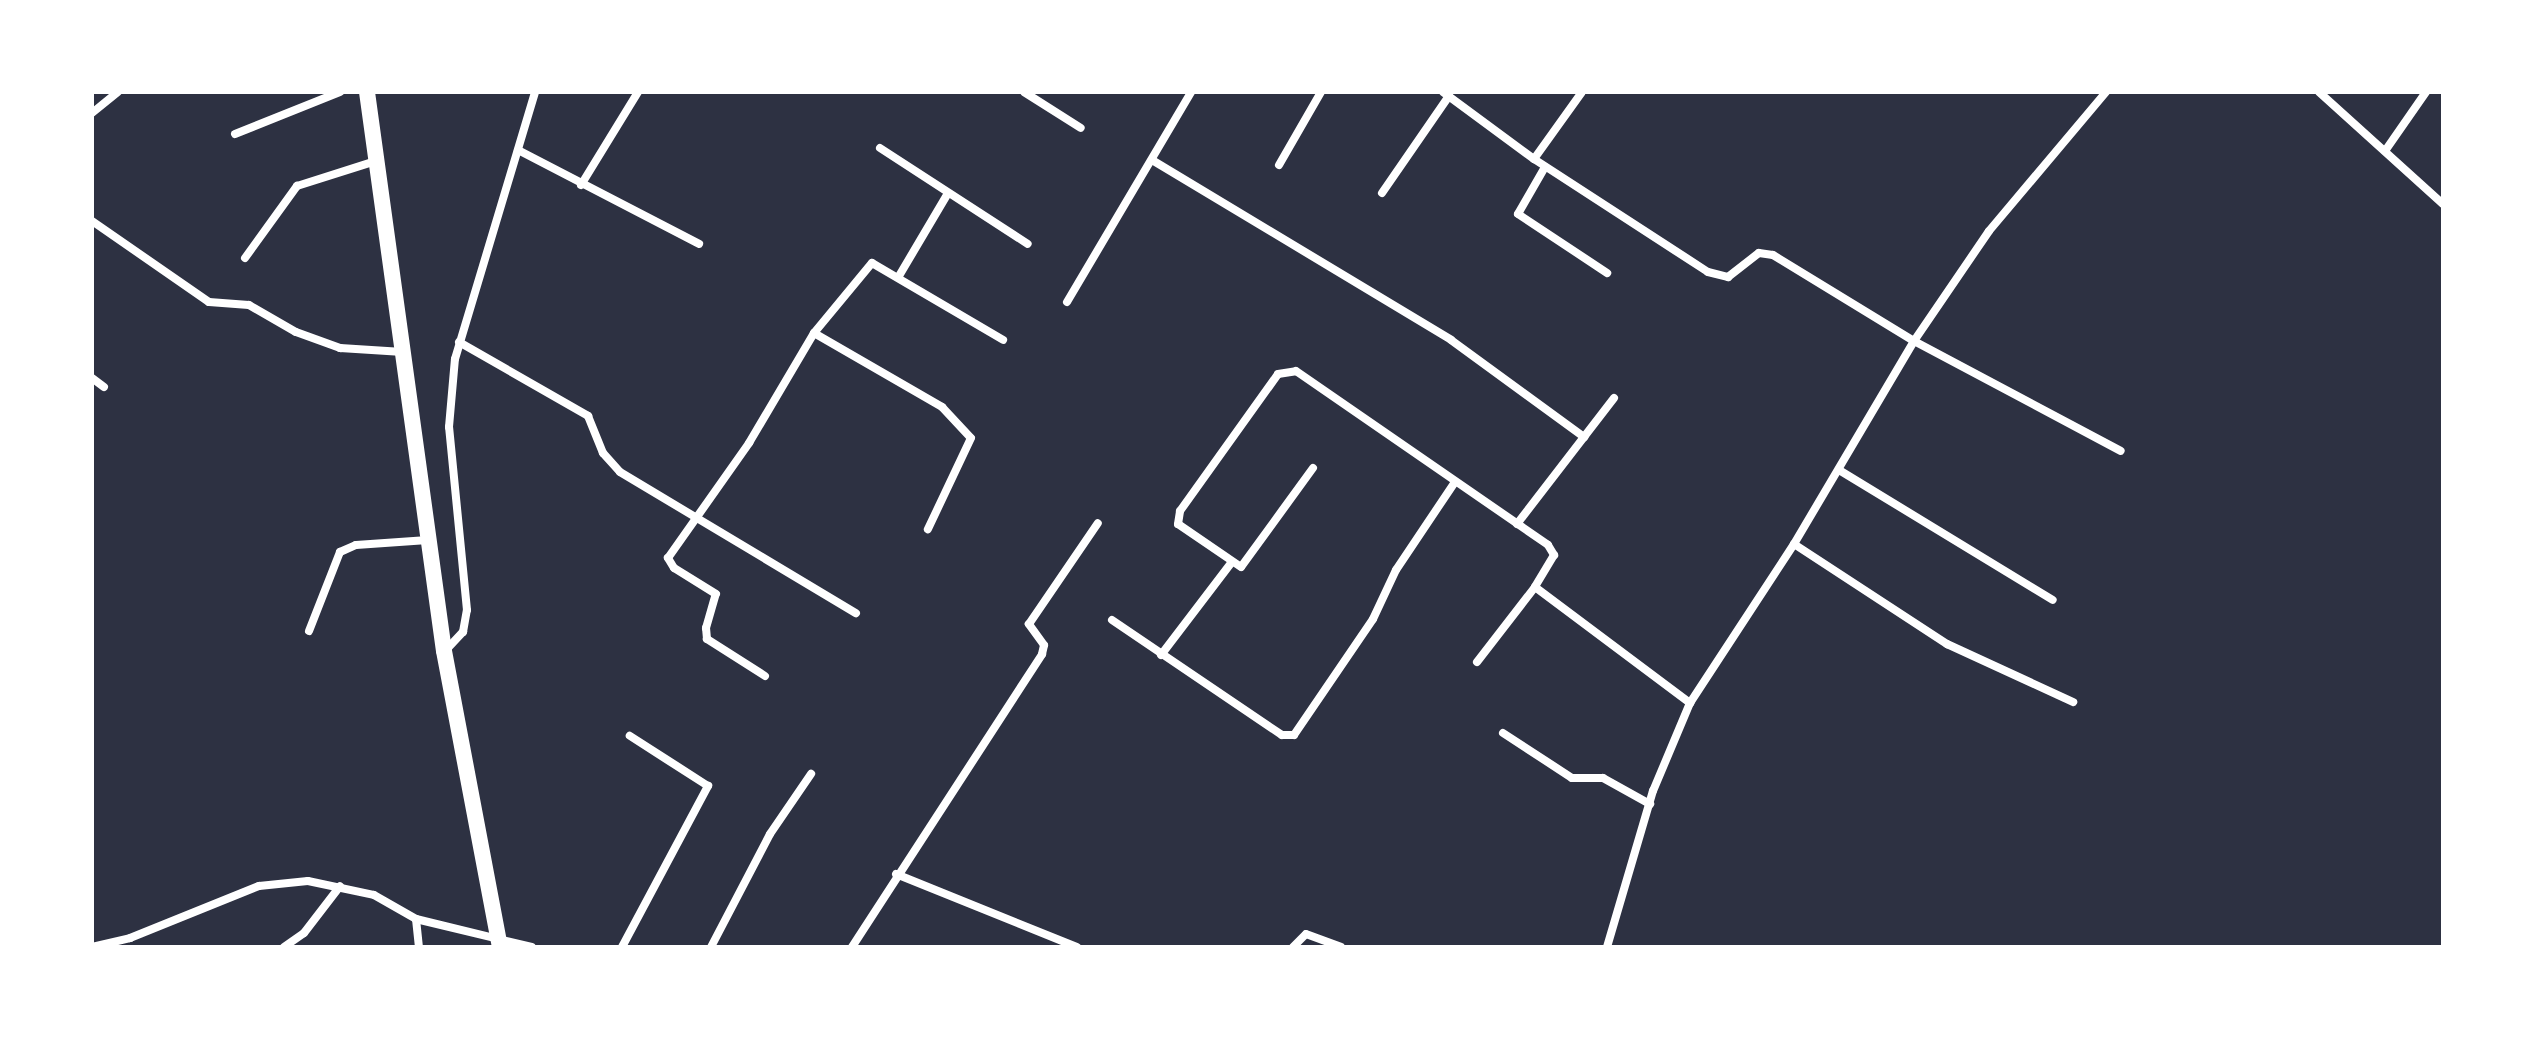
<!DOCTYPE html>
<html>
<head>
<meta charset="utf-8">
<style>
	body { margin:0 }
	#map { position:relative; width:2535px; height:1039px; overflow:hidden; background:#2d3142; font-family:Literata,serif }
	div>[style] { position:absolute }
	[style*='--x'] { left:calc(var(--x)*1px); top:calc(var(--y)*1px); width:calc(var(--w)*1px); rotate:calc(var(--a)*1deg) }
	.minor>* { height:8px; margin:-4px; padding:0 4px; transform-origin:4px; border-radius:4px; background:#fff }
	.trunk>* { height:16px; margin:-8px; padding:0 8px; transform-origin:8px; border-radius:8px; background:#fff }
	span { translate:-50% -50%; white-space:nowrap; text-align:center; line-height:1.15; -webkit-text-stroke:8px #fff; paint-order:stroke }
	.frame { position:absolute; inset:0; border:94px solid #fff; pointer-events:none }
</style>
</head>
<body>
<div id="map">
	<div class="minor">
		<i style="--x:1024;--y:92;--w:67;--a:32.3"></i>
		<i style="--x:1443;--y:92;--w:113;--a:36.4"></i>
		<i style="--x:1534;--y:159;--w:207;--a:33"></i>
		<i style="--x:1708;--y:272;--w:21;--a:14"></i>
		<i style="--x:1728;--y:277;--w:39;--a:-38"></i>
		<i style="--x:1759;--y:253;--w:14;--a:8"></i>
		<i style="--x:1773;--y:255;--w:165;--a:31.4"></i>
		<i style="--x:1914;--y:341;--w:234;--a:28"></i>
		<i style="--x:2319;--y:92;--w:167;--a:42.1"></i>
		<i style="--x:92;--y:113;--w:33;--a:-39"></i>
		<i style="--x:235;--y:134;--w:113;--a:-21.8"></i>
		<i style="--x:880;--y:148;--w:176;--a:33"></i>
		<i style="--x:518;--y:150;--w:204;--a:27.4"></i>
		<i style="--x:2385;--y:151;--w:72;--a:-55.2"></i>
		<i style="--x:1534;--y:159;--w:82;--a:-54.4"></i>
		<i style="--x:1152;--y:160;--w:349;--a:31"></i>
		<i style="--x:1451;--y:340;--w:165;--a:36.1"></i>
		<i style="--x:1279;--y:165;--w:84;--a:-60.1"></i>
		<i style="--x:1545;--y:167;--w:54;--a:119.9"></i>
		<i style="--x:1518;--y:214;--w:107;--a:33.5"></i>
		<i style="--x:581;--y:185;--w:109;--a:-58.5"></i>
		<i style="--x:1382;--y:193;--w:118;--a:-55.4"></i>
		<i style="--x:92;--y:221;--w:142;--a:34.7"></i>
		<i style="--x:209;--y:302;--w:40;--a:4.3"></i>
		<i style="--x:249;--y:305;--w:54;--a:29.9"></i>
		<i style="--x:296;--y:332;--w:47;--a:20"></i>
		<i style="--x:340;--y:348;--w:63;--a:3.6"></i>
		<i style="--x:245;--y:258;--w:89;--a:-54.2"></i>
		<i style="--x:297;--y:186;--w:83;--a:-17.6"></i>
		<i style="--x:899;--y:276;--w:96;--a:-59.4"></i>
		<i style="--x:1067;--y:302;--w:244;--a:-59.4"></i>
		<i style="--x:814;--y:333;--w:148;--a:30"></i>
		<i style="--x:942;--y:407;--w:42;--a:46.9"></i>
		<i style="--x:971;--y:438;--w:101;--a:115.3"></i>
		<i style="--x:459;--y:342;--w:149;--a:29.8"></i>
		<i style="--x:588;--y:416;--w:40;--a:68"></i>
		<i style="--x:603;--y:453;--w:25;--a:48"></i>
		<i style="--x:620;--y:472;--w:275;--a:30.9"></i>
		<i style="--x:92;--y:378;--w:15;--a:37"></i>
		<i style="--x:1313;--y:468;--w:122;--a:126"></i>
		<i style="--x:1241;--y:567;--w:76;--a:-145.7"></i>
		<i style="--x:1178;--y:524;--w:13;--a:-81"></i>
		<i style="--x:1180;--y:511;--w:168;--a:-54.4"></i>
		<i style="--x:1278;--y:374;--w:18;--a:-9"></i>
		<i style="--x:1296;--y:371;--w:306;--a:34.6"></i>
		<i style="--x:1548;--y:545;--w:12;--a:59"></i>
		<i style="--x:1554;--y:555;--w:37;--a:121"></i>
		<i style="--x:1535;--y:587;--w:194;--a:36.8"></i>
		<i style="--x:1839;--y:470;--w:250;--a:31.3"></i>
		<i style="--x:1517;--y:524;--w:159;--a:-52.4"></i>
		<i style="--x:1794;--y:544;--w:183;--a:33.2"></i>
		<i style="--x:1947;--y:644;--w:139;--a:24.7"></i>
		<i style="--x:1112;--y:620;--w:205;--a:34.1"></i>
		<i style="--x:1282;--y:735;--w:12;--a:0"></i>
		<i style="--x:1294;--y:735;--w:140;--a:-55.7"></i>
		<i style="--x:1373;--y:619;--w:54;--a:-64.9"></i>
		<i style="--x:1396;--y:570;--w:106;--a:-56.2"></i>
		<i style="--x:309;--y:631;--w:85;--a:-68.6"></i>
		<i style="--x:340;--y:552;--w:17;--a:-24"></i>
		<i style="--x:356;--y:545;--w:72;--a:-4"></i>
		<i style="--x:446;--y:650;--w:25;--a:-47"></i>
		<i style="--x:463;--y:632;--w:22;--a:-80"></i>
		<i style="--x:467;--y:610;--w:184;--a:-95.6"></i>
		<i style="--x:449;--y:427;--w:68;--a:-85"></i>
		<i style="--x:455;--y:359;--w:279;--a:-73.3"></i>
		<i style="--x:1161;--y:655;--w:116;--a:-52.7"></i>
		<i style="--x:1477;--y:662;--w:95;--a:-52.3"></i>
		<i style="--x:765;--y:676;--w:69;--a:-147.5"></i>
		<i style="--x:707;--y:639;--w:11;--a:-95"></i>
		<i style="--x:706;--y:628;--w:35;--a:-74"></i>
		<i style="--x:716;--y:594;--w:49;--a:-148.2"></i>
		<i style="--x:674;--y:568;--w:12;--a:-121"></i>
		<i style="--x:668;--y:558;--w:141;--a:-54.8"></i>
		<i style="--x:749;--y:443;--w:128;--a:-59.4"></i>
		<i style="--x:814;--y:333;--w:91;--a:-50.4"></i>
		<i style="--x:872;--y:263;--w:152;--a:30.4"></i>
		<i style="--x:1503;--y:733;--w:82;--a:33.1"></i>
		<i style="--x:1572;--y:778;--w:31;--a:0"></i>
		<i style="--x:1603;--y:778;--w:54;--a:29"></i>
		<i style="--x:896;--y:874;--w:195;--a:22"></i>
		<i style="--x:416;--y:919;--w:28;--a:84"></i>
		<i style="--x:92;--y:947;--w:39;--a:-13"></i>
		<i style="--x:130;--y:938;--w:139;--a:-22"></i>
		<i style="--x:259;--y:886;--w:49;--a:-5.8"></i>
		<i style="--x:308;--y:881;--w:67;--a:12"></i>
		<i style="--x:374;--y:895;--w:48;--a:29.7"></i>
		<i style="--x:416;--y:919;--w:119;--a:13.6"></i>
		<i style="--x:284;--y:947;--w:24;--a:-35"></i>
		<i style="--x:304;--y:933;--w:59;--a:-52.5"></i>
		<i style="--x:622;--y:947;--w:183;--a:-61.9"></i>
		<i style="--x:708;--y:786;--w:93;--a:-147.3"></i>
		<i style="--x:711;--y:947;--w:127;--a:-62.4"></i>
		<i style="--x:770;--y:834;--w:73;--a:-55.7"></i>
		<i style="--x:852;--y:947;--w:349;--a:-57"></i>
		<i style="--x:1042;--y:654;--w:9;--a:-77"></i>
		<i style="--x:1044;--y:645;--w:26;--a:-126"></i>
		<i style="--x:1029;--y:624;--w:122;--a:-55.7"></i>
		<i style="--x:1293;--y:947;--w:18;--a:-45"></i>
		<i style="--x:1306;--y:934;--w:37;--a:20"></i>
		<i style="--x:1607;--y:947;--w:163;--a:-73.6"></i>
		<i style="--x:1653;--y:791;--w:95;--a:-67.2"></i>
		<i style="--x:1690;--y:703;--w:190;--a:-56.8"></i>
		<i style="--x:1794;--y:544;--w:236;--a:-59.4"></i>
		<i style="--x:1914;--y:341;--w:133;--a:-55.7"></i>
		<i style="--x:1989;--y:231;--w:182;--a:-49.9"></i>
	</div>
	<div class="trunk">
		<i style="--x:367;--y:92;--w:564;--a:82.16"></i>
		<i style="--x:444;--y:651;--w:301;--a:79.3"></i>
	</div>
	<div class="frame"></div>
</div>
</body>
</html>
